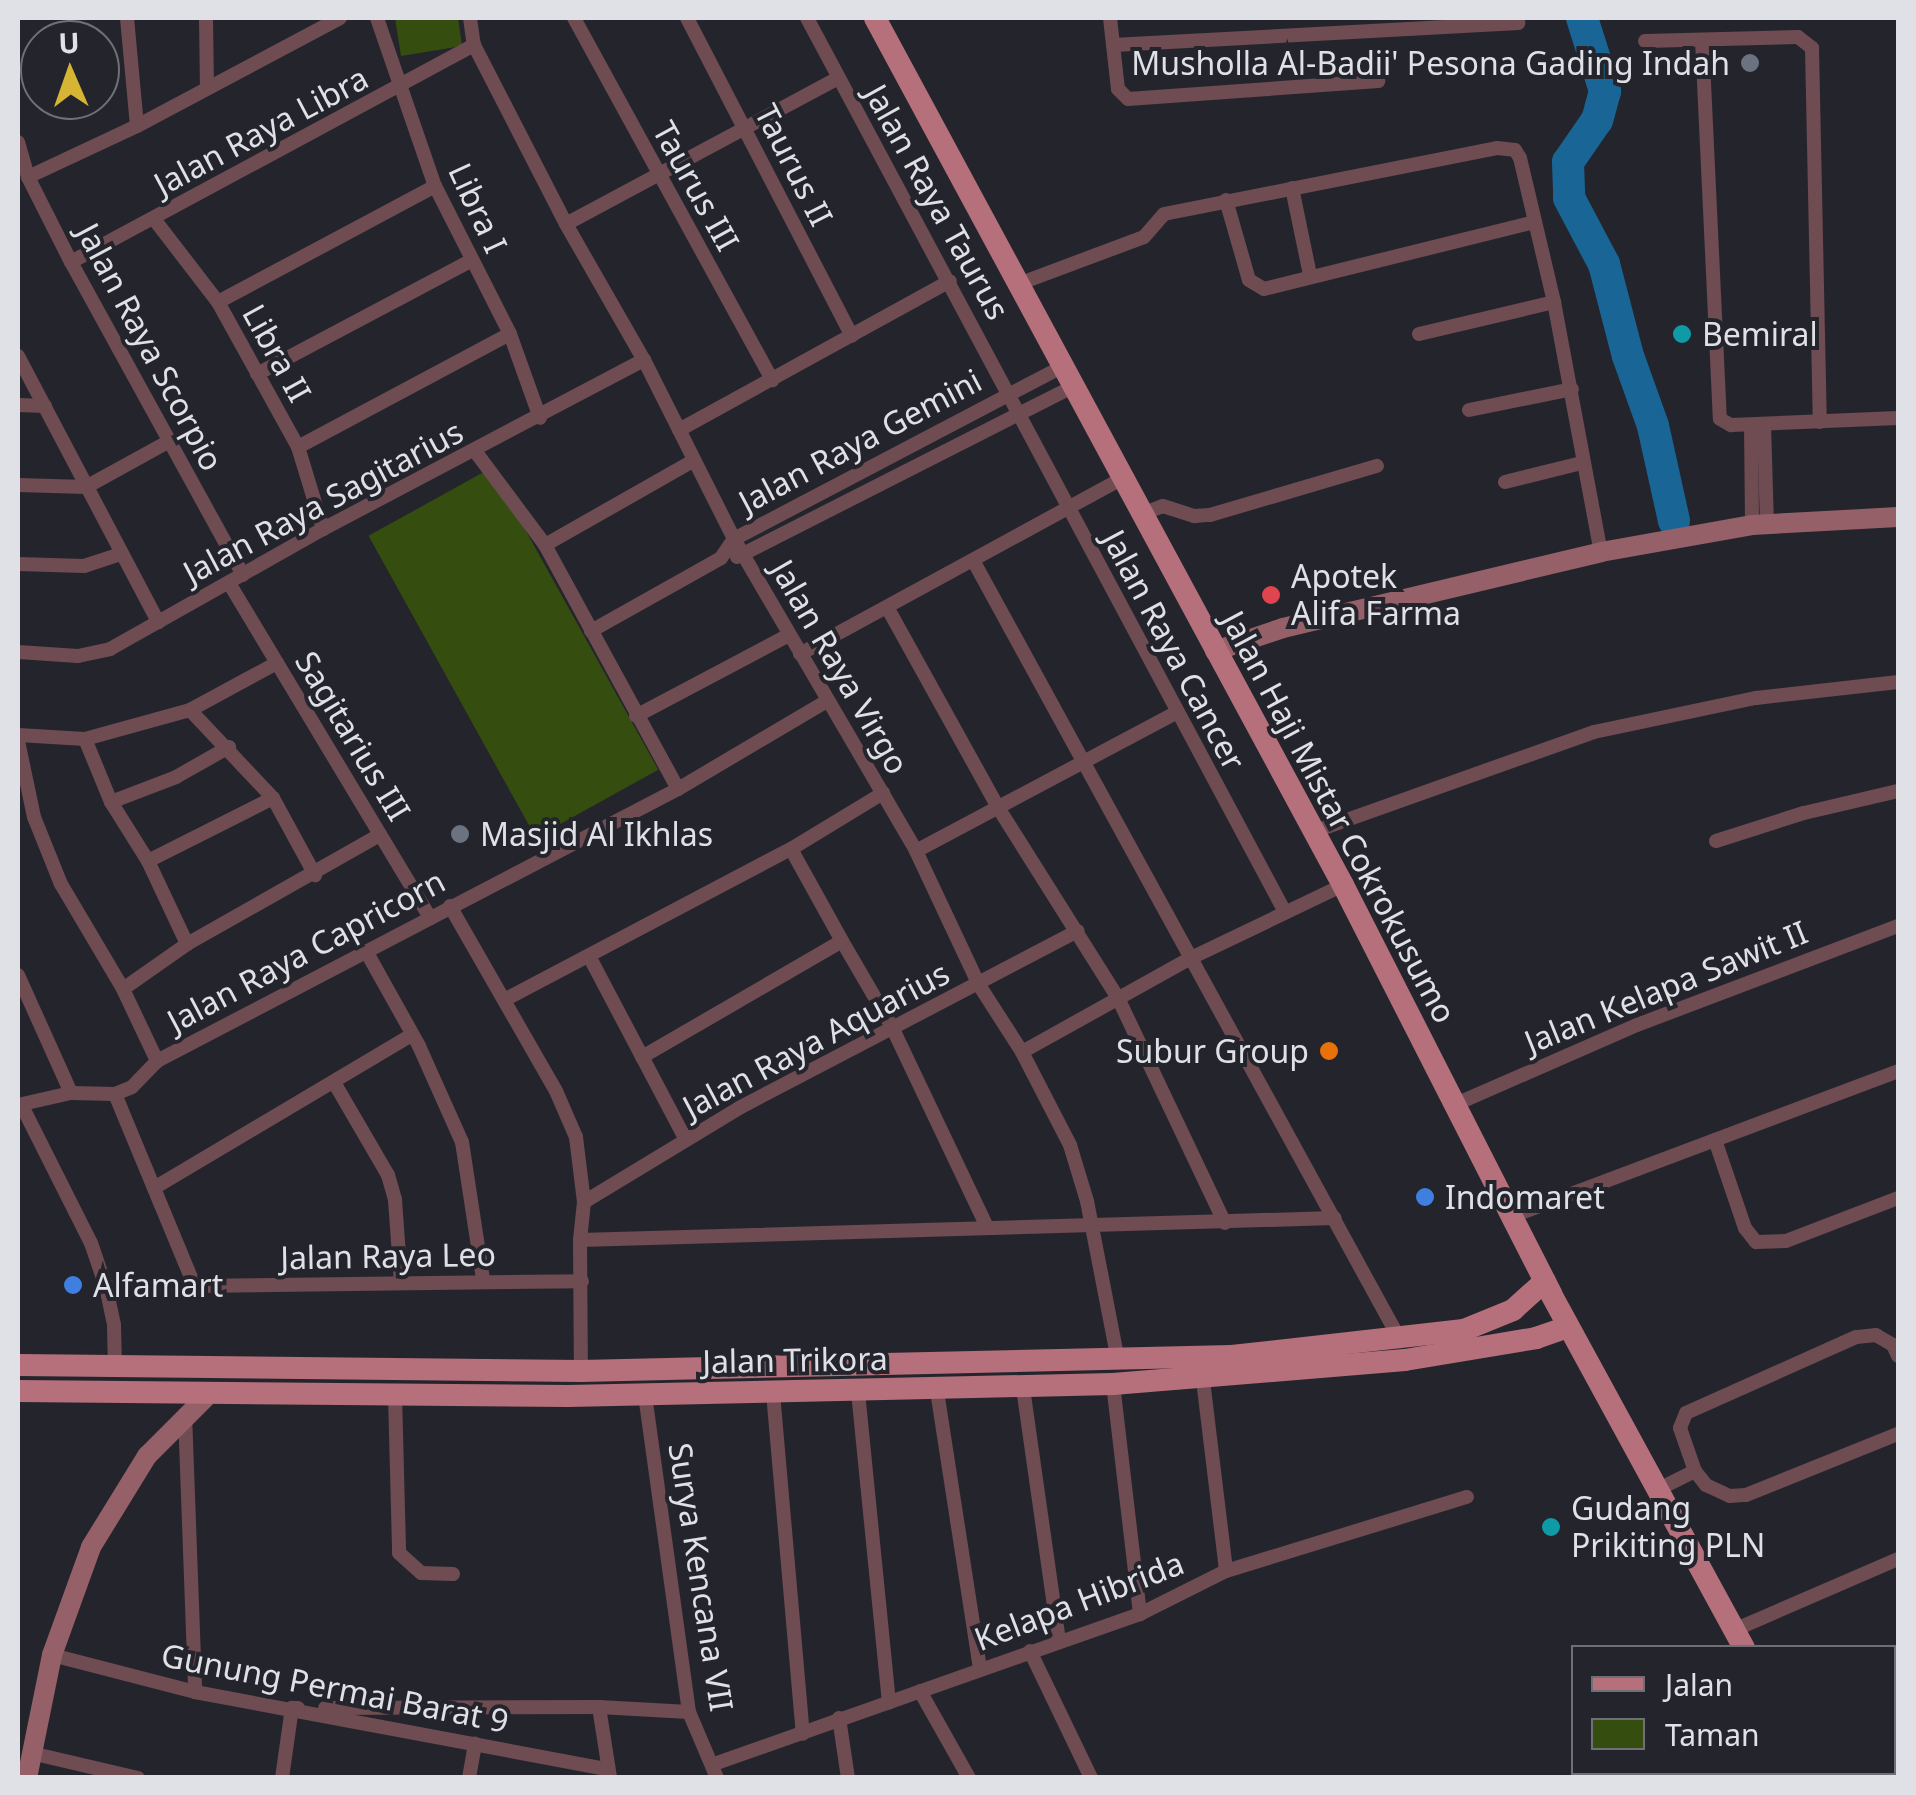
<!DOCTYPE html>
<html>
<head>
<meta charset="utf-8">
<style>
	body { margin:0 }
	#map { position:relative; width:1916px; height:1795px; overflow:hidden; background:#24252c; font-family:"Noto Sans",sans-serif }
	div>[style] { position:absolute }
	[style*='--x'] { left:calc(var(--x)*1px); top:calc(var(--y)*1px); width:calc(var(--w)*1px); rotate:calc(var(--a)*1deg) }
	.green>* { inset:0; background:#354e0f; transform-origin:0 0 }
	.river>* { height:32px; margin:-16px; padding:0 16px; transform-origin:16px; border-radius:16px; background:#196696 }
	.street>* { height:14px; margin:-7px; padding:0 7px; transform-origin:7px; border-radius:7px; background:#6e4c51 }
	.secondary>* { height:20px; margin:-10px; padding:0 10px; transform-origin:10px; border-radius:10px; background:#966069 }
	.primary>* { height:22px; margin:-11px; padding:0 11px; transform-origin:11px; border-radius:11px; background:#b5707b }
	.dots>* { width:28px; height:28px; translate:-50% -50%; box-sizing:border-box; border:5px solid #24252c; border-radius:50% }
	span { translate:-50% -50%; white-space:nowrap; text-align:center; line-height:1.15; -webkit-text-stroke:8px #24252c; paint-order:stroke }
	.poi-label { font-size:32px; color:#e0e1e6 }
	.right { translate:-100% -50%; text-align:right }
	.left { translate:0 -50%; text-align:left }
	.street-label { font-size:32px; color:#e0e1e6 }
	.frame { position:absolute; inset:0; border:20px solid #e0e1e6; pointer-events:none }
	.legend { position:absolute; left:1571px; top:1645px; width:325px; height:130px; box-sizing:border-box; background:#24252c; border:2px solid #6f7076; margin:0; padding:12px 18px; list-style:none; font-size:30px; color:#e0e1e6 }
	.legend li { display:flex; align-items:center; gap:20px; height:50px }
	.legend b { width:50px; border:2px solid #6f7076 }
	.north { position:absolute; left:20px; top:20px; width:100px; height:100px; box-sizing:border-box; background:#24252c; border:2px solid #6f7076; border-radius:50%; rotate:358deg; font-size:28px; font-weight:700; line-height:40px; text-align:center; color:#e0e1e6 }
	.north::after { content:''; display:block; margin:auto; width:35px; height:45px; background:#d6b534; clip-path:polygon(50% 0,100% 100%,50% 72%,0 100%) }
</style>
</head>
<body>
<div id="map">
	<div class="green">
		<i style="clip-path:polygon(395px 18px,458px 18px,462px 46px,401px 56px)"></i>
		<i style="left:491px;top:468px;width:345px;height:140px;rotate:61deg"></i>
	</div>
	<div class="river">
		<i style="--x:1582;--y:18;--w:77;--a:72.5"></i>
		<i style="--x:1605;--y:91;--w:30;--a:105"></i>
		<i style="--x:1597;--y:120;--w:51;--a:124.6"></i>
		<i style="--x:1568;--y:162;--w:36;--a:88"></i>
		<i style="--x:1569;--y:198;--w:75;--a:62.1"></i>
		<i style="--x:1604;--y:264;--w:95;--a:75.4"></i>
		<i style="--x:1628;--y:356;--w:74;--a:70.3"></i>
		<i style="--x:1653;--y:426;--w:97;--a:77.5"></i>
	</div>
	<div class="street">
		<i style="--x:127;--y:18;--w:108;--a:84.7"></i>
		<i style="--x:206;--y:18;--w:70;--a:89.2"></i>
		<i style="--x:377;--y:18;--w:178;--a:71"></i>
		<i style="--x:435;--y:186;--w:166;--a:63.1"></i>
		<i style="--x:510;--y:334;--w:89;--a:70.3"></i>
		<i style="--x:470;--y:18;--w:27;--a:82"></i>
		<i style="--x:474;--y:45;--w:201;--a:62.8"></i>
		<i style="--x:566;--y:224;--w:157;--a:60.2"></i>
		<i style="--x:644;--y:360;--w:200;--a:63.3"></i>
		<i style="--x:734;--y:539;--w:361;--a:59.7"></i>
		<i style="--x:916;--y:851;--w:148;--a:64.8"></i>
		<i style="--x:979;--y:985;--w:80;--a:57.3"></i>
		<i style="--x:1022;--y:1052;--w:105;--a:62.7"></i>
		<i style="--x:1070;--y:1145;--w:59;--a:73.1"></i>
		<i style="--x:1087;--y:1201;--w:162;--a:79"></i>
		<i style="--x:574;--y:18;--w:413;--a:61.3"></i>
		<i style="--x:687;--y:18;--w:358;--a:62.6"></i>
		<i style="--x:807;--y:18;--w:1014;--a:61.87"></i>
		<i style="--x:1110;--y:18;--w:71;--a:83.6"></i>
		<i style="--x:1118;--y:89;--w:14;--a:45"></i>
		<i style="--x:1128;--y:99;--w:251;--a:-4.1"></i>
		<i style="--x:1702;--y:40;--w:379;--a:87.3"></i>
		<i style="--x:1720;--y:419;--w:13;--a:29"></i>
		<i style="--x:1731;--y:425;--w:167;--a:-2.4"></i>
		<i style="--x:1645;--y:41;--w:153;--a:-1.5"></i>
		<i style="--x:1798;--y:37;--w:18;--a:38"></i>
		<i style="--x:1812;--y:48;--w:374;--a:88.8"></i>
		<i style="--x:1113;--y:45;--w:406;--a:-3.1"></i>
		<i style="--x:18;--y:142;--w:36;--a:74"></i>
		<i style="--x:28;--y:177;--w:95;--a:63.2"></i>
		<i style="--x:71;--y:262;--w:357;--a:61.2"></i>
		<i style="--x:28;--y:177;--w:120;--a:-25.1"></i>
		<i style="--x:137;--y:126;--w:230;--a:-28"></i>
		<i style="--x:1292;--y:188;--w:89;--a:78.3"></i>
		<i style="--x:1226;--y:200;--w:83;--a:74"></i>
		<i style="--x:1249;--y:280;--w:17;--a:31"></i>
		<i style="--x:1264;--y:289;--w:278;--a:-13.9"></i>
		<i style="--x:154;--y:219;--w:105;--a:52.4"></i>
		<i style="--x:218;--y:302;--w:166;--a:61.1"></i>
		<i style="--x:298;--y:447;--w:86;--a:73"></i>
		<i style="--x:566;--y:224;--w:309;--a:-28.2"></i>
		<i style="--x:71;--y:262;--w:458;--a:-28.3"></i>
		<i style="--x:1021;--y:283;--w:131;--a:-20.5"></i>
		<i style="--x:1144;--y:237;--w:30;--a:-49"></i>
		<i style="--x:1164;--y:214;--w:339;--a:-11.2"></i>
		<i style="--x:1497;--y:148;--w:18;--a:6"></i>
		<i style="--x:1515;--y:150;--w:9;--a:58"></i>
		<i style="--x:1520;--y:158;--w:148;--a:76.7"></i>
		<i style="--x:1554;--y:302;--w:254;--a:79.4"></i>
		<i style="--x:218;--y:302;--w:246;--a:-28.1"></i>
		<i style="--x:1419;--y:334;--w:139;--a:-13.3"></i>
		<i style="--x:18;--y:356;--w:301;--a:62.2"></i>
		<i style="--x:257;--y:374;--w:243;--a:-27.9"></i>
		<i style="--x:18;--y:405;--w:27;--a:2"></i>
		<i style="--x:1469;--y:410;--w:105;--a:-11.5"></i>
		<i style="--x:1764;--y:424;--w:100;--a:88.3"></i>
		<i style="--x:1751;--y:425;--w:100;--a:89.4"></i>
		<i style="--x:679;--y:430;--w:309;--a:-28.8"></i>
		<i style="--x:298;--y:447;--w:240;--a:-28.1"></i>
		<i style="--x:475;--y:451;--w:117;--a:53.3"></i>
		<i style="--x:545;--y:545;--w:278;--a:61.4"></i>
		<i style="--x:1505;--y:482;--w:79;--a:-13.9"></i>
		<i style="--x:18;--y:485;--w:68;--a:1.7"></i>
		<i style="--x:86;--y:487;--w:94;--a:-28.8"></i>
		<i style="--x:1142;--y:514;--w:22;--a:-21"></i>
		<i style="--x:1163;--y:506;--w:33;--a:18"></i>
		<i style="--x:1194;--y:516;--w:16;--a:-4"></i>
		<i style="--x:1210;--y:515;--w:174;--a:-16.4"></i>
		<i style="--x:545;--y:545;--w:170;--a:-29.6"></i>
		<i style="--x:737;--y:557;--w:376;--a:-26.9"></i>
		<i style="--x:974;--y:562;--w:885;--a:61.29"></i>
		<i style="--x:18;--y:564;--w:66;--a:1.7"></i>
		<i style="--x:84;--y:566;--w:39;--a:-18"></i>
		<i style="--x:229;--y:583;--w:391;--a:59"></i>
		<i style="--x:887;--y:607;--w:231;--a:61"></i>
		<i style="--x:999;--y:809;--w:223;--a:57.8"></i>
		<i style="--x:1118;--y:998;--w:249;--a:64.6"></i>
		<i style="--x:591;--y:631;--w:149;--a:-29.3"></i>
		<i style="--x:721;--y:558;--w:23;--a:-56"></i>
		<i style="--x:734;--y:539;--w:372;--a:-27.7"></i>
		<i style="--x:18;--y:652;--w:60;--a:3.8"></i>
		<i style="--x:78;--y:656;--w:33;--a:-12"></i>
		<i style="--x:110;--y:649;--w:244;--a:-29.4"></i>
		<i style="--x:323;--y:529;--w:363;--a:-27.8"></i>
		<i style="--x:800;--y:654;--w:366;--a:-28.6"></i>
		<i style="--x:190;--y:710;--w:121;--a:46.7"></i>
		<i style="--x:273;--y:798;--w:88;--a:61.4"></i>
		<i style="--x:636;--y:716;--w:173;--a:-27.9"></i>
		<i style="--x:18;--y:735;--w:67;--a:3.4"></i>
		<i style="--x:85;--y:739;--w:109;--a:-15.4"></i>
		<i style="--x:190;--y:710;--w:99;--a:-28.4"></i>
		<i style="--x:85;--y:739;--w:68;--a:67.6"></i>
		<i style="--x:111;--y:802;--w:70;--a:57.9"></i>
		<i style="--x:148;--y:861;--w:92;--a:64.8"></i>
		<i style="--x:18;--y:741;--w:78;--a:78.1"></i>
		<i style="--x:34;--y:817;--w:72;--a:68.1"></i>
		<i style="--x:61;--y:884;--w:122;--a:59.4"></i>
		<i style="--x:123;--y:989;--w:80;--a:64.7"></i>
		<i style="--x:111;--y:802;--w:70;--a:-21"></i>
		<i style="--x:176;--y:777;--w:61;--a:-29.5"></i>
		<i style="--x:1313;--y:832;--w:298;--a:-19.6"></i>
		<i style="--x:1594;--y:732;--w:166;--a:-11.9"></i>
		<i style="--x:1756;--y:698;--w:143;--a:-6.4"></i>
		<i style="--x:1716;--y:841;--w:92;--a:-17.7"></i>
		<i style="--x:1804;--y:813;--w:97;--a:-13.2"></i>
		<i style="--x:916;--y:851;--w:294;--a:-28"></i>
		<i style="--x:148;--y:861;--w:140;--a:-26.7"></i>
		<i style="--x:450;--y:906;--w:213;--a:60.2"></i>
		<i style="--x:556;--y:1091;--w:50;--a:66.5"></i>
		<i style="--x:576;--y:1137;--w:65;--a:83"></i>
		<i style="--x:584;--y:1202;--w:38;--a:96"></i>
		<i style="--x:580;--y:1240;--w:131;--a:89.6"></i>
		<i style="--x:842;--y:941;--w:99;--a:59.8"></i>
		<i style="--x:892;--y:1027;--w:219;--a:64.6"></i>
		<i style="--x:366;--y:951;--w:109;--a:60.8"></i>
		<i style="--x:419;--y:1046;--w:105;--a:65.9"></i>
		<i style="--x:462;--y:1142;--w:140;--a:81.3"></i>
		<i style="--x:589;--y:956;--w:208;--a:62.2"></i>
		<i style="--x:18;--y:975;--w:129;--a:65.8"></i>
		<i style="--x:123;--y:989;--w:78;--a:-35.1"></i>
		<i style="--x:187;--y:944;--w:222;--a:-29.5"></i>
		<i style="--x:506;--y:999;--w:322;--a:-27.8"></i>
		<i style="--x:791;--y:849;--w:108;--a:-31.3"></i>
		<i style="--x:1022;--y:1052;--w:196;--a:-29.1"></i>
		<i style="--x:1193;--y:957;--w:166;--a:-25.6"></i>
		<i style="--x:642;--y:1057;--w:231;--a:-30.1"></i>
		<i style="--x:842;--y:941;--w:105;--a:-119"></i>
		<i style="--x:335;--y:1084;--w:105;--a:59.8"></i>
		<i style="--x:388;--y:1175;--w:26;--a:74"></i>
		<i style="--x:395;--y:1200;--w:83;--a:85.9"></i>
		<i style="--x:115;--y:1094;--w:209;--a:67.5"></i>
		<i style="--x:1456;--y:1104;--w:197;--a:-23.6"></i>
		<i style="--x:1637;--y:1025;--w:279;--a:-20.8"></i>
		<i style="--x:18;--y:1105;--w:54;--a:-12.8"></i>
		<i style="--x:71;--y:1093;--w:44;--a:1.3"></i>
		<i style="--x:115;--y:1094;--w:18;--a:-22"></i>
		<i style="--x:132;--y:1087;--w:36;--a:-46"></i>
		<i style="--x:157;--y:1061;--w:588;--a:-27.57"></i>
		<i style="--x:678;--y:789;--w:173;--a:-30.6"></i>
		<i style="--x:22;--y:1106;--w:153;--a:63.3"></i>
		<i style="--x:91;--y:1243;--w:46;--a:71.2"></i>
		<i style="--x:106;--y:1287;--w:39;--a:78"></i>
		<i style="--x:114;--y:1325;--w:44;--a:88.7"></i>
		<i style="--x:1715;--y:1140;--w:93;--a:71.2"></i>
		<i style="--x:1745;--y:1228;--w:18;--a:52"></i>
		<i style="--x:1756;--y:1242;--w:30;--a:-2"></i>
		<i style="--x:1786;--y:1241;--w:120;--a:-21"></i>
		<i style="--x:154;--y:1188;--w:300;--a:-30.7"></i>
		<i style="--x:584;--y:1202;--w:181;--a:-31.2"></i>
		<i style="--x:739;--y:1108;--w:382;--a:-27.6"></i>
		<i style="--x:1510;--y:1217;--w:415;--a:-20.6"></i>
		<i style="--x:580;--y:1240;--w:755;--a:-1.67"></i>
		<i style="--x:106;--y:1287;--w:476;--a:-0.7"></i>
		<i style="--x:1898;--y:1356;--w:12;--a:-114"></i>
		<i style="--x:1893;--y:1345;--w:20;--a:-150"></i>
		<i style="--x:1876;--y:1335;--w:20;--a:174"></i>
		<i style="--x:1856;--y:1337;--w:186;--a:155.9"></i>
		<i style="--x:1686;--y:1413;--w:16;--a:112"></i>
		<i style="--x:1680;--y:1428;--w:46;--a:70.8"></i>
		<i style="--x:1695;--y:1471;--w:18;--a:52"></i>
		<i style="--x:1706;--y:1485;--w:26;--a:25"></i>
		<i style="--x:1730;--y:1496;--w:16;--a:-4"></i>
		<i style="--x:1746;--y:1495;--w:164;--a:-21.9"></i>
		<i style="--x:1203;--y:1380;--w:192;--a:83.1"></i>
		<i style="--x:1113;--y:1384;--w:232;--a:83.3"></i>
		<i style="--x:1023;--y:1388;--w:256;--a:81.9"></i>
		<i style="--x:937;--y:1391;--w:281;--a:81.2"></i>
		<i style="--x:858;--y:1392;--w:312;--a:84.3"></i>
		<i style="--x:773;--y:1393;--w:342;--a:85"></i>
		<i style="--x:395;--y:1395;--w:158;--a:88.5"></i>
		<i style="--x:399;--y:1553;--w:30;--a:42"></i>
		<i style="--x:421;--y:1573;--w:32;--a:2"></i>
		<i style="--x:645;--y:1395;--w:320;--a:82.1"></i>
		<i style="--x:689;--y:1712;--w:72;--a:67"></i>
		<i style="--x:185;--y:1414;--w:278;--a:87.9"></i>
		<i style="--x:1659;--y:1489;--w:40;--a:-26.6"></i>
		<i style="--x:1734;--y:1630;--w:179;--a:-23.4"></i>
		<i style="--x:1030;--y:1651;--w:141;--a:64.3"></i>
		<i style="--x:52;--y:1655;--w:148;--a:14.5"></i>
		<i style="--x:195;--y:1692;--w:420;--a:10.6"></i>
		<i style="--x:1894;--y:1666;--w:4;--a:-27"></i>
		<i style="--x:920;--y:1691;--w:100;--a:60.6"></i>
		<i style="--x:599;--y:1707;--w:71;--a:81.1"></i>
		<i style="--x:325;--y:1708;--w:274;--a:-0.2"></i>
		<i style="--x:599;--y:1707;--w:90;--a:3.2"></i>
		<i style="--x:839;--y:1718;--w:61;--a:81.5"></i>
		<i style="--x:31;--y:1753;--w:110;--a:13.2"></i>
		<i style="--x:714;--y:1764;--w:452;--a:-19.4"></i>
		<i style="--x:1140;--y:1614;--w:96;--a:-26.6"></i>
		<i style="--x:1226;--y:1571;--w:252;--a:-17.1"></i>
		<i style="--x:282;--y:1778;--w:71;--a:-81.9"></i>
		<i style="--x:292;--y:1708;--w:6;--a:0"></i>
		<i style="--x:469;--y:1778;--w:35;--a:-80"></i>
	</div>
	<div class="secondary">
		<i style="--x:1215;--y:651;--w:72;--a:-18.7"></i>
		<i style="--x:1283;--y:628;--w:327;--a:-13.4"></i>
		<i style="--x:1601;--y:552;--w:153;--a:-10.1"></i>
		<i style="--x:1752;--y:525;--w:146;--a:-3.1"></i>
		<i style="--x:27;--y:1778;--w:126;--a:-78.5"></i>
		<i style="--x:52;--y:1655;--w:115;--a:-70.1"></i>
		<i style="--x:91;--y:1547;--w:107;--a:-58.4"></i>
		<i style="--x:147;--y:1456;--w:88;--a:-45"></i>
	</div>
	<div class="primary">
		<i style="--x:875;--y:18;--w:985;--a:61.64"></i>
		<i style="--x:1343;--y:885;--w:459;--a:63"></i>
		<i style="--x:1551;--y:1294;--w:403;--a:61.4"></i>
		<i style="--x:18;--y:1365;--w:563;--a:0.61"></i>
		<i style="--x:581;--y:1371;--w:651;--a:-1.32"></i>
		<i style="--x:1232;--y:1356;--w:233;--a:-6.4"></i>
		<i style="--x:1464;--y:1330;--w:53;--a:-22.2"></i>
		<i style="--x:1513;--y:1310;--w:43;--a:-42.2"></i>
		<i style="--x:18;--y:1391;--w:550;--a:0.52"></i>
		<i style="--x:568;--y:1396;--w:545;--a:-1.26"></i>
		<i style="--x:1113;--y:1384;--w:293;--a:-4.7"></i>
		<i style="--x:1405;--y:1360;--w:133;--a:-9.5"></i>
		<i style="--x:1536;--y:1338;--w:34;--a:-19"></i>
		<i style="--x:1811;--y:1772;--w:6;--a:72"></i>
	</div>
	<div class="dots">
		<i style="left:1750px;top:63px;background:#6b7280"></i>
		<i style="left:1682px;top:334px;background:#0f9aa8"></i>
		<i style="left:1271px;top:595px;background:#e0444e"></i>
		<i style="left:460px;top:834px;background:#6b7280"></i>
		<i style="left:1329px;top:1051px;background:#e8710a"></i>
		<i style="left:1425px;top:1197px;background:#3f7fe0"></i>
		<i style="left:73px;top:1285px;background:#3f7fe0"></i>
		<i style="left:1551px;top:1527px;background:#0f9aa8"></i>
	</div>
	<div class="poi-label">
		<span class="right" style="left:1730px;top:63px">Musholla Al-Badii' Pesona Gading Indah</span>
		<span class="left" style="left:1702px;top:334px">Bemiral</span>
		<span class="left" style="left:1291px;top:595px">Apotek<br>Alifa Farma</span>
		<span class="left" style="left:480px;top:834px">Masjid Al Ikhlas</span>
		<span class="right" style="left:1309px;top:1051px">Subur Group</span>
		<span class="left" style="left:1445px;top:1197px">Indomaret</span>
		<span class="left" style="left:93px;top:1285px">Alfamart</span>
		<span class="left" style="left:1571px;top:1527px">Gudang<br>Prikiting PLN</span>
	</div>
	<div class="street-label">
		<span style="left:261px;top:131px;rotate:-28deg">Jalan Raya Libra</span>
		<span style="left:794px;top:165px;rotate:63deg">Taurus II</span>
		<span style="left:696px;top:186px;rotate:61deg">Taurus III</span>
		<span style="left:937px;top:202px;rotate:61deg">Jalan Raya Taurus</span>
		<span style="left:478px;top:208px;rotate:65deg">Libra I</span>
		<span style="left:150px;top:347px;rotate:62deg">Jalan Raya Scorpio</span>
		<span style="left:277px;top:353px;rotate:61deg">Libra II</span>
		<span style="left:860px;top:441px;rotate:-28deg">Jalan Raya Gemini</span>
		<span style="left:323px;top:502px;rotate:-28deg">Jalan Raya Sagitarius</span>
		<span style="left:1174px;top:650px;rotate:62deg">Jalan Raya Cancer</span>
		<span style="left:840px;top:667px;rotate:60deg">Jalan Raya Virgo</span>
		<span style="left:353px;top:736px;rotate:59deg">Sagitarius III</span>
		<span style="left:1339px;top:817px;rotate:62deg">Jalan Haji Mistar Cokrokusumo</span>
		<span style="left:306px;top:951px;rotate:-28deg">Jalan Raya Capricorn</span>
		<span style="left:1666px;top:987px;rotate:-22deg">Jalan Kelapa Sawit II</span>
		<span style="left:816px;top:1040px;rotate:-28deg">Jalan Raya Aquarius</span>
		<span style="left:388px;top:1256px;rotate:-1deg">Jalan Raya Leo</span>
		<span style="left:795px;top:1360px;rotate:-1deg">Jalan Trikora</span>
		<span style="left:701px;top:1577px;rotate:81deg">Surya Kencana VII</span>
		<span style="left:1079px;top:1601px;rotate:-21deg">Kelapa Hibrida</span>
		<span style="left:335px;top:1688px;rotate:11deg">Gunung Permai Barat 9</span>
	</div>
	<div class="frame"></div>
	<ul class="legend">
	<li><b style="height:12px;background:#b5707b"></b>Jalan</li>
	<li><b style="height:28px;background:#354e0f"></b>Taman</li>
	</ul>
	<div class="north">U</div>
</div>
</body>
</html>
